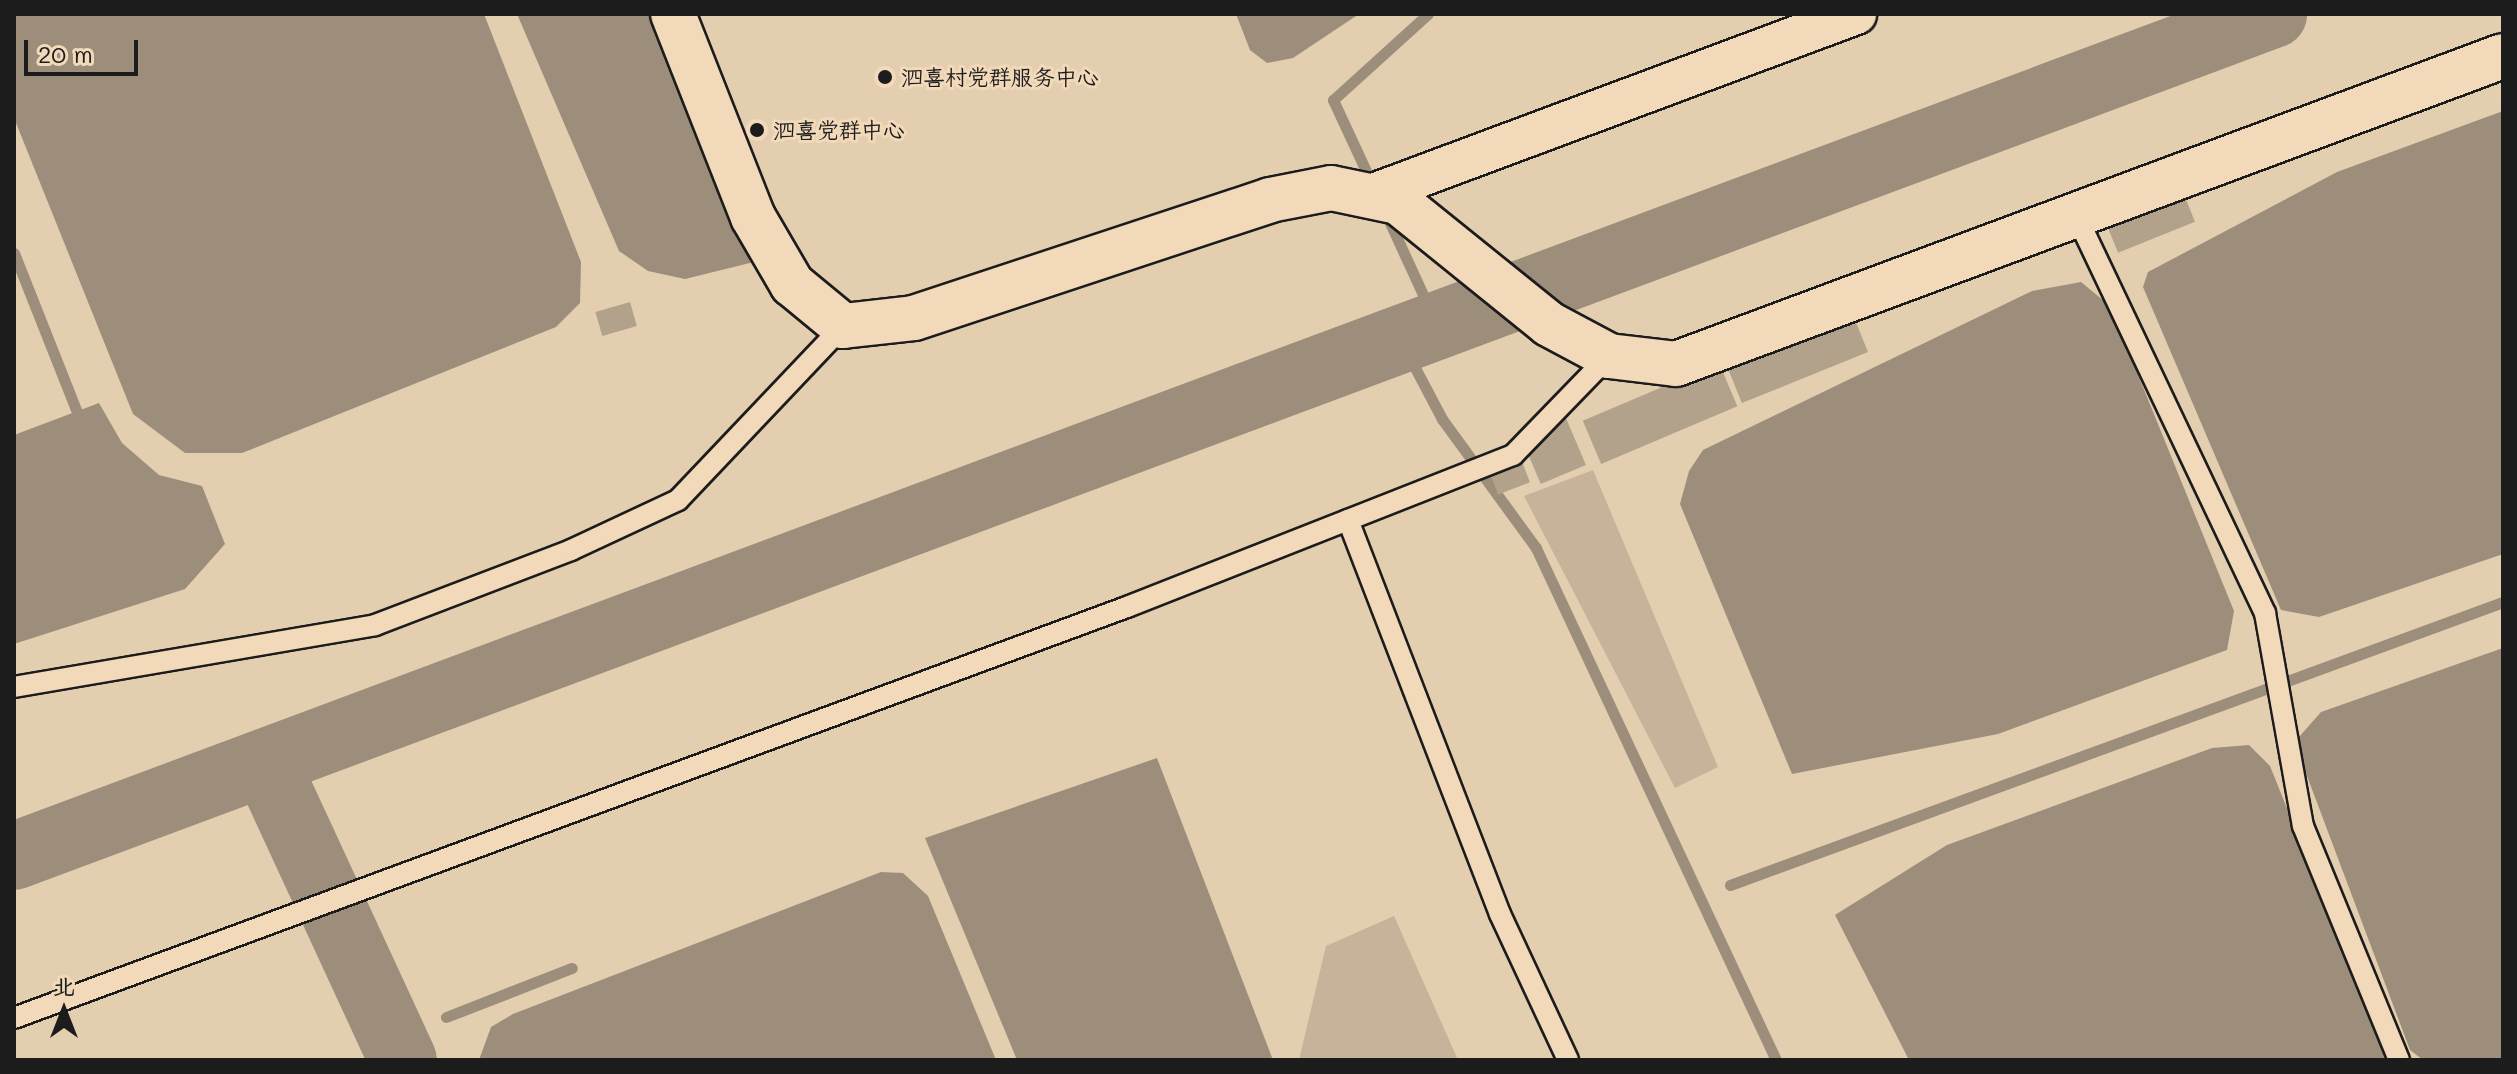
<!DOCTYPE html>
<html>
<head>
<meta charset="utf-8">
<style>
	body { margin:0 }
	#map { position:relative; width:2517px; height:1074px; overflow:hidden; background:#e4ceb0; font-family:Mali,"LXGW WenKai TC",sans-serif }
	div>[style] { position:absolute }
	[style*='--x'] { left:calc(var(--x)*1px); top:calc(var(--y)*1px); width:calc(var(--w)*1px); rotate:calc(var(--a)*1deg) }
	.green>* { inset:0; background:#c7b39a }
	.water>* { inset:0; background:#9d8e7b }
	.stream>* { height:11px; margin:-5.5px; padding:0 5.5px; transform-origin:5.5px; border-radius:5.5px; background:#9d8e7b }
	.river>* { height:68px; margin:-34px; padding:0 34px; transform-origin:34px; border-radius:34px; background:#9d8e7b }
	.building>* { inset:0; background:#b2a18b; transform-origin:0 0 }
	.roads { filter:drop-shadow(2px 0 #1c1c1c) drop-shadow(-2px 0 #1c1c1c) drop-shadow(0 2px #1c1c1c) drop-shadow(0 -2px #1c1c1c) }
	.lane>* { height:20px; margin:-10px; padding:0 10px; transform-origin:10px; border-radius:10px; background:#f1d9b9 }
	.street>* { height:40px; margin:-20px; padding:0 20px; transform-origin:20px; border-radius:20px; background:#f1d9b9 }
	.secondary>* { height:44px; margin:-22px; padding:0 22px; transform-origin:22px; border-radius:22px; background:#f1d9b9 }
	.dots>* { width:22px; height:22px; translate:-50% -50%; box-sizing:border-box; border:4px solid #f1d9b9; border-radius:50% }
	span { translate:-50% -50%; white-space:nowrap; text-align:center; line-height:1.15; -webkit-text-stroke:6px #f1d9b9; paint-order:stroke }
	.poi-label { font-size:22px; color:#1c1c1c }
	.left { translate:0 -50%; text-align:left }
	.frame { position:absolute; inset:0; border:16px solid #1c1c1c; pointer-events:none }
	.north { position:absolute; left:24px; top:970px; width:80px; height:80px; -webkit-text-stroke:6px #f1d9b9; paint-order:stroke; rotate:0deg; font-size:22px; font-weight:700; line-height:32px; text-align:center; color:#1c1c1c }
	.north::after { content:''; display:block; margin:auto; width:28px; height:36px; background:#1c1c1c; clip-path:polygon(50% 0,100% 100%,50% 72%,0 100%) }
	.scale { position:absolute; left:24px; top:40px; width:114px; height:36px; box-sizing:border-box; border:4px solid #1c1c1c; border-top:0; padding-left:10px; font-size:24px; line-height:28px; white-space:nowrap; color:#1c1c1c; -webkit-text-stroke:6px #f1d9b9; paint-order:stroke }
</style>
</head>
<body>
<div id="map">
	<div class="green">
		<i style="clip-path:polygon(1593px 470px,1718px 767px,1675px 788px,1524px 496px)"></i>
		<i style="clip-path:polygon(1394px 916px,1458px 1060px,1299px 1060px,1326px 946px)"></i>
	</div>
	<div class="water">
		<i style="clip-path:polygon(14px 14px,484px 14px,581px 262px,580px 303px,556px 327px,242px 453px,185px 453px,133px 414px,14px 118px)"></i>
		<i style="clip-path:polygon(517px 14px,656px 14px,758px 261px,685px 279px,648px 271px,619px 251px)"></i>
		<i style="clip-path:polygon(1236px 14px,1359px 14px,1293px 58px,1267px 63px,1250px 50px)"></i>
		<i style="clip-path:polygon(2503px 111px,2503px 554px,2319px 617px,2281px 610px,2143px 287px,2148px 272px,2337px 172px)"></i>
		<i style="clip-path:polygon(2081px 282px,2110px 306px,2234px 611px,2227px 650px,1998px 734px,1792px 774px,1680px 504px,1689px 471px,1703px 450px,2032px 291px)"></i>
		<i style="clip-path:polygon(99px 403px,122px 443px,159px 475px,202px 486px,225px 544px,185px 589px,14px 644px,14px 435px)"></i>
		<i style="clip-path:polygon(2503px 648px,2503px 1060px,2423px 1060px,2410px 1050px,2301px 760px,2299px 737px,2321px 712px)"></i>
		<i style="clip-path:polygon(2249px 745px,2270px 766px,2388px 1060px,1909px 1060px,1835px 915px,1947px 845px,2212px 748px)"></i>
		<i style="clip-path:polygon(1157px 758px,1273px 1060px,1017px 1060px,925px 838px)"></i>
		<i style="clip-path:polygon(881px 872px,903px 873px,928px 896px,996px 1060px,479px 1060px,491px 1027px,513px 1014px)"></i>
	</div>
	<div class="stream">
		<i style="--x:1373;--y:186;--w:95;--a:-114.9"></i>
		<i style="--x:1333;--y:100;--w:128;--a:-42.2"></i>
		<i style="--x:1385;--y:212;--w:96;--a:65.3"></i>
		<i style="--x:14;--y:253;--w:182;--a:68.4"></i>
		<i style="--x:1402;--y:343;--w:86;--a:62.2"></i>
		<i style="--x:1442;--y:419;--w:160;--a:53.9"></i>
		<i style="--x:1536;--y:548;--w:565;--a:64.89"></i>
		<i style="--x:1730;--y:885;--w:823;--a:-20.11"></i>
		<i style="--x:446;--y:1017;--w:135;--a:-21.3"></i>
	</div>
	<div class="river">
		<i style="--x:274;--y:781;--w:307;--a:65.2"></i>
		<i style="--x:14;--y:856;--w:2411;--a:-20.44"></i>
	</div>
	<div class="building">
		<i style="left:2183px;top:192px;width:32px;height:83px;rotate:68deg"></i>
		<i style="left:630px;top:302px;width:25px;height:36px;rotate:74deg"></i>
		<i style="left:1853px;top:315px;width:40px;height:136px;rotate:68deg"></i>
		<i style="left:1719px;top:363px;width:47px;height:148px;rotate:67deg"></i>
		<i style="left:1566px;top:418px;width:51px;height:49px;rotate:67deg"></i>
		<i style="left:1521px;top:459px;width:25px;height:34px;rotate:69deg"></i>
	</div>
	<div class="roads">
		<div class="lane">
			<i style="--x:2076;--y:215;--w:441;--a:64.6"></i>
			<i style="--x:2265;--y:613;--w:216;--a:79.9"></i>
			<i style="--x:2303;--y:826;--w:253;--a:67.7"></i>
			<i style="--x:1348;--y:520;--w:422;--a:68.9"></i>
			<i style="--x:1500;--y:914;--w:161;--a:65"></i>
			<i style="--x:14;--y:687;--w:366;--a:-9.7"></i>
			<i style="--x:375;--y:625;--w:210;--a:-20.9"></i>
			<i style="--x:571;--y:550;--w:118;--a:-25"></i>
			<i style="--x:678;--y:500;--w:240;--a:-46.5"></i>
			<i style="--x:14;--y:1018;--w:1186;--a:-20.27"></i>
			<i style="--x:1127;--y:607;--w:415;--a:-21.5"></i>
			<i style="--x:1513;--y:455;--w:138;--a:-45.9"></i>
		</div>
		<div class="street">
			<i style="--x:1368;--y:196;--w:521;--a:-20.45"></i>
		</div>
		<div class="secondary">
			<i style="--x:673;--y:14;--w:218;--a:68.5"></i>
			<i style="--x:753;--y:217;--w:78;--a:59.8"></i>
			<i style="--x:792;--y:284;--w:66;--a:39.5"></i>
			<i style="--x:843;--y:326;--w:71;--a:-6.4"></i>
			<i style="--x:914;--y:318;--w:375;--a:-18.3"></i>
			<i style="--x:1270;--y:200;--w:62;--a:-11.1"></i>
			<i style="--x:1331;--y:188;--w:68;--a:11.8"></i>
			<i style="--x:1398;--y:202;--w:194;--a:38.9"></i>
			<i style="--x:1549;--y:324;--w:68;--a:28.1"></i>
			<i style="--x:1609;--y:356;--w:67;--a:6.8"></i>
			<i style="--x:1676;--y:364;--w:882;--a:-20.43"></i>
		</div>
	</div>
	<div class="dots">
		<i style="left:885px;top:77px;background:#1c1c1c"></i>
		<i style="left:757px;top:130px;background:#1c1c1c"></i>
	</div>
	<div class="poi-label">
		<span class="left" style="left:901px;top:77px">泗喜村党群服务中心</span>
		<span class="left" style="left:773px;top:130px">泗喜党群中心</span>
	</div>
	<div class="frame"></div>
	<div class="north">北</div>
	<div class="scale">20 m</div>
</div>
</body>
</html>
